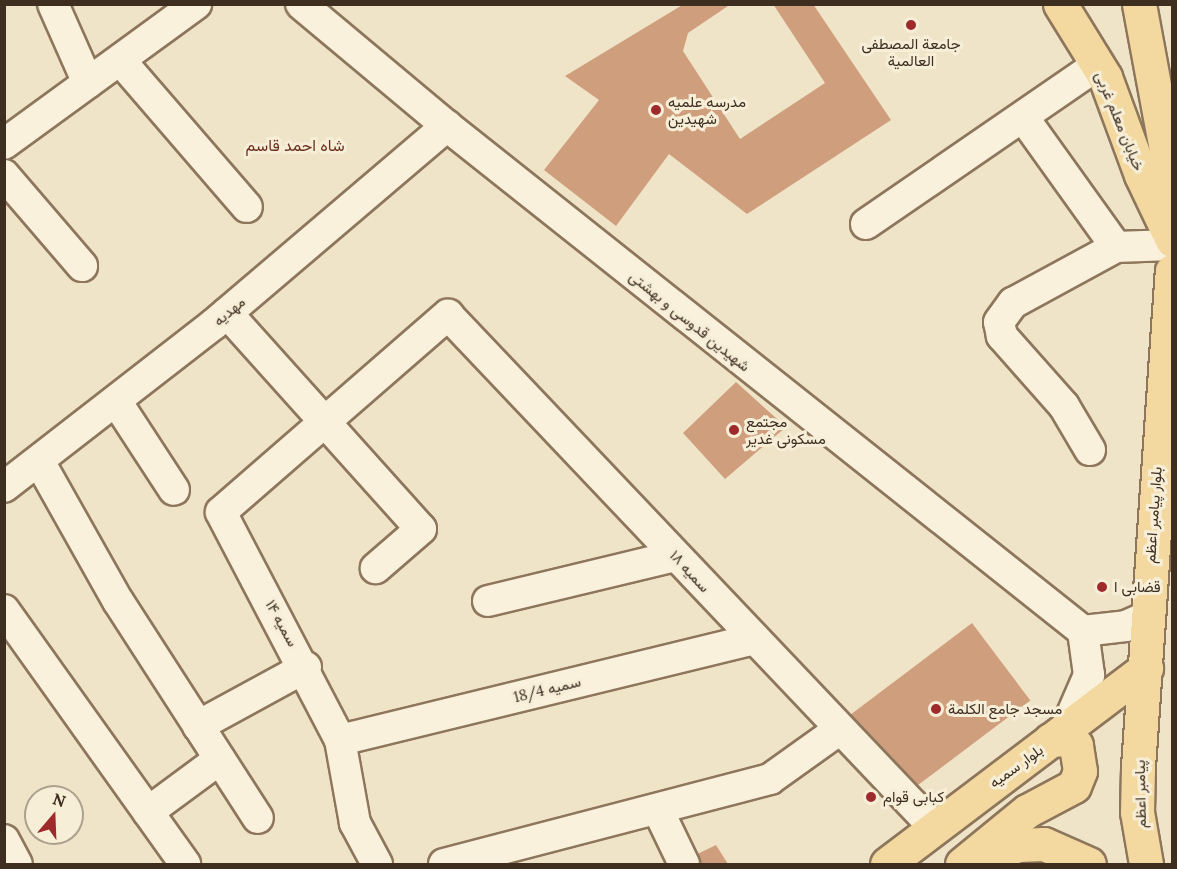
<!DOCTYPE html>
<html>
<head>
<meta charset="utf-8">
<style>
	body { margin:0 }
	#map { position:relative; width:1177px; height:869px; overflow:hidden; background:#f0e4c8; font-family:Lora,Vazirmatn,serif }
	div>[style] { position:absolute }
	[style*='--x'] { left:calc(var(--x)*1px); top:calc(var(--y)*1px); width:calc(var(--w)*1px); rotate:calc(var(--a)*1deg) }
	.building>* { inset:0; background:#cf9f7d; transform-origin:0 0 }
	.roads { filter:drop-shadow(2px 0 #8d765c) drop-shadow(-2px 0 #8d765c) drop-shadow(0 2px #8d765c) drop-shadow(0 -2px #8d765c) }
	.minor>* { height:30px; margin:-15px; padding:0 15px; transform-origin:15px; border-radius:15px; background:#faf1dc }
	.major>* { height:33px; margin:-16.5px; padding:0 16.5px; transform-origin:16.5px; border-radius:16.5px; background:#f3d9a0 }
	.dots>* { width:16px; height:16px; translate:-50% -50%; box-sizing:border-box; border:3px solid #f7eed8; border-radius:50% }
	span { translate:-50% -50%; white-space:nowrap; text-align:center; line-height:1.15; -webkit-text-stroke:6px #f7eed8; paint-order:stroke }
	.poi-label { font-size:15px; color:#3d2e20 }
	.left { translate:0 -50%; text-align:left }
	.street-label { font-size:15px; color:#3d2e20 }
	.neighbourhood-label { font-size:16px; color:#6b2e1e }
	.frame { position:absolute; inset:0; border:6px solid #3d2e20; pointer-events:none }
	.north { position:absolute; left:24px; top:785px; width:60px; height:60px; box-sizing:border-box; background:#f7eed8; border:2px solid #ada18e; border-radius:50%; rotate:19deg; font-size:16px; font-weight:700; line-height:24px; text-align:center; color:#3d2e20 }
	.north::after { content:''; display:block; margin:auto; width:21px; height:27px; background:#9e2a2b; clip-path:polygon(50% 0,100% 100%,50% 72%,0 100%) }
</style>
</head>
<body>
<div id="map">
	<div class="building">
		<i style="clip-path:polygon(684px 4px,731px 4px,688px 33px,683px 51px,740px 139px,825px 83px,773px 4px,813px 4px,891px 120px,747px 214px,669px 154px,616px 226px,544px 170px,599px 100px,565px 76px)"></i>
		<i style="clip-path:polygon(736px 382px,786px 427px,725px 479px,683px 433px)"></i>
		<i style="left:972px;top:623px;width:97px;height:161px;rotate:53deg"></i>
		<i style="clip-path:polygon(716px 845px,728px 864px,695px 864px,691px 857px)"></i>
	</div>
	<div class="roads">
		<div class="minor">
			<i style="--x:53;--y:4;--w:86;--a:66.1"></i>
			<i style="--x:301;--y:4;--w:190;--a:39.9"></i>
			<i style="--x:447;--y:126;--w:812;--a:38.45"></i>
			<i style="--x:120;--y:60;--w:194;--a:49.2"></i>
			<i style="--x:1023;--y:117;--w:160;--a:54.4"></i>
			<i style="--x:4;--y:144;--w:238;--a:-36.1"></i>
			<i style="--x:4;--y:175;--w:120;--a:49.4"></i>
			<i style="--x:866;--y:224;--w:280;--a:-34.5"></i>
			<i style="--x:227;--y:313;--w:290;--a:48.1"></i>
			<i style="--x:421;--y:529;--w:60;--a:139.1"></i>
			<i style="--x:116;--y:401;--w:106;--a:56.9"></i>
			<i style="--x:1090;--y:450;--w:51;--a:-120.6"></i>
			<i style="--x:1064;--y:406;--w:94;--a:-131.5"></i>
			<i style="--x:1002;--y:336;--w:14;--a:-102"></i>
			<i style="--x:999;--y:322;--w:24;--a:-54"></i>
			<i style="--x:1013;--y:303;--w:117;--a:-28.5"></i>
			<i style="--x:1116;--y:247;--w:56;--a:-2"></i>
			<i style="--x:39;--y:461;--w:161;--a:60.6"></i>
			<i style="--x:118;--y:601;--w:258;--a:57.2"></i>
			<i style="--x:4;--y:487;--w:266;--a:-37.8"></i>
			<i style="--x:214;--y:324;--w:306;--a:-40.4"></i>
			<i style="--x:488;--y:601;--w:193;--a:-13.5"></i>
			<i style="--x:4;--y:610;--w:312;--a:54.5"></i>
			<i style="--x:1083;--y:631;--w:43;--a:-6.6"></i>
			<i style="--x:1126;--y:626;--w:24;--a:-24"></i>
			<i style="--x:198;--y:726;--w:123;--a:-28.6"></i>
			<i style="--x:1066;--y:728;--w:58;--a:-66.5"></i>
			<i style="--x:1089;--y:675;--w:44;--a:-97.8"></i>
			<i style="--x:340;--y:740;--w:427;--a:-13.7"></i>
			<i style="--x:658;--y:810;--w:60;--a:64.3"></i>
			<i style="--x:148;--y:812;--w:89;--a:-36.4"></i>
			<i style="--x:4;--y:840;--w:27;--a:62"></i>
			<i style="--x:377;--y:864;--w:47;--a:-118.2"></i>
			<i style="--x:355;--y:823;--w:84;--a:-100.2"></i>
			<i style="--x:340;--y:740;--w:257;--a:-117.6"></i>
			<i style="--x:221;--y:512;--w:301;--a:-41"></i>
			<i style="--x:448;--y:315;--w:705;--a:46.5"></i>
			<i style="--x:444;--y:864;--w:337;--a:-14.6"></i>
			<i style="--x:770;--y:779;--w:86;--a:-35.5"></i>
		</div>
		<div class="major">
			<i style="--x:1060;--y:4;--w:86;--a:58.3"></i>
			<i style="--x:1105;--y:77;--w:104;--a:69.8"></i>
			<i style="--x:1141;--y:175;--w:72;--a:64.5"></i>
			<i style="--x:1139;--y:4;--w:181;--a:79.5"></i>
			<i style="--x:980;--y:859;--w:40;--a:-20.2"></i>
			<i style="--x:1018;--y:845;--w:26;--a:-2"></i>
			<i style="--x:1044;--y:844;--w:49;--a:24"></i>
			<i style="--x:887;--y:864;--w:325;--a:-37.1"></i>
			<i style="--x:962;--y:864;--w:84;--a:-39.2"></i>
			<i style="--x:1027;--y:811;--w:53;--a:-28"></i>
			<i style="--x:1074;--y:786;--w:16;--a:-68"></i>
			<i style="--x:1080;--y:771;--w:26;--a:-99"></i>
			<i style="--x:1076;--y:745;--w:13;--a:-151"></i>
			<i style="--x:1065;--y:739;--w:15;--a:176"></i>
			<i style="--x:1146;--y:864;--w:53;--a:-99.8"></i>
			<i style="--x:1137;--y:812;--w:45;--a:-88.7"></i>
			<i style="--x:1138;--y:767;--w:497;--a:-86.1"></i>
		</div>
	</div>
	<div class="dots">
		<i style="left:911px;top:25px;background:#9e2a2b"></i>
		<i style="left:656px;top:110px;background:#9e2a2b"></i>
		<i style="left:734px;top:430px;background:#9e2a2b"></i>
		<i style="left:1102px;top:587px;background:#9e2a2b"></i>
		<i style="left:936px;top:709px;background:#9e2a2b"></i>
		<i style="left:871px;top:797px;background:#9e2a2b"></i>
	</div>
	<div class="poi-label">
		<span style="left:911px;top:52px">جامعة المصطفی<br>العالمیة</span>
		<span class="left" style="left:668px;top:110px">مدرسه علمیه<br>شهیدین</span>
		<span class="left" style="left:746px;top:430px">مجتمع<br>مسکونی غدیر</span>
		<span class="left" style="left:1114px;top:587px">قضابی ا</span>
		<span class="left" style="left:948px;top:709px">مسجد جامع الکلمة</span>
		<span class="left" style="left:883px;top:797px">کبابی قوام</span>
	</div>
	<div class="street-label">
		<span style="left:1120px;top:121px;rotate:68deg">خیابان معلم غربی</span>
		<span style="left:229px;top:311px;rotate:-40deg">مهدیه</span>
		<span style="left:690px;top:321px;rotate:39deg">شهیدین قدوسی و بهشتی</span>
		<span style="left:1153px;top:515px;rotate:-86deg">بلوار پیامبر اعظم</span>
		<span style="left:690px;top:571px;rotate:47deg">سمیه ۱۸</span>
		<span style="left:282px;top:623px;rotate:61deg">سمیه ۱۴</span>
		<span style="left:547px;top:689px;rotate:-14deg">سمیه 18/4</span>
		<span style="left:1016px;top:766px;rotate:-36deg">بلوار سمیه</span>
		<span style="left:1140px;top:794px;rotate:-91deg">پیامبر اعظم</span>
	</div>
	<div class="neighbourhood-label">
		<span style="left:295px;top:145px">شاه احمد قاسم</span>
	</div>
	<div class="frame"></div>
	<div class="north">N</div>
</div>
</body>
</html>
